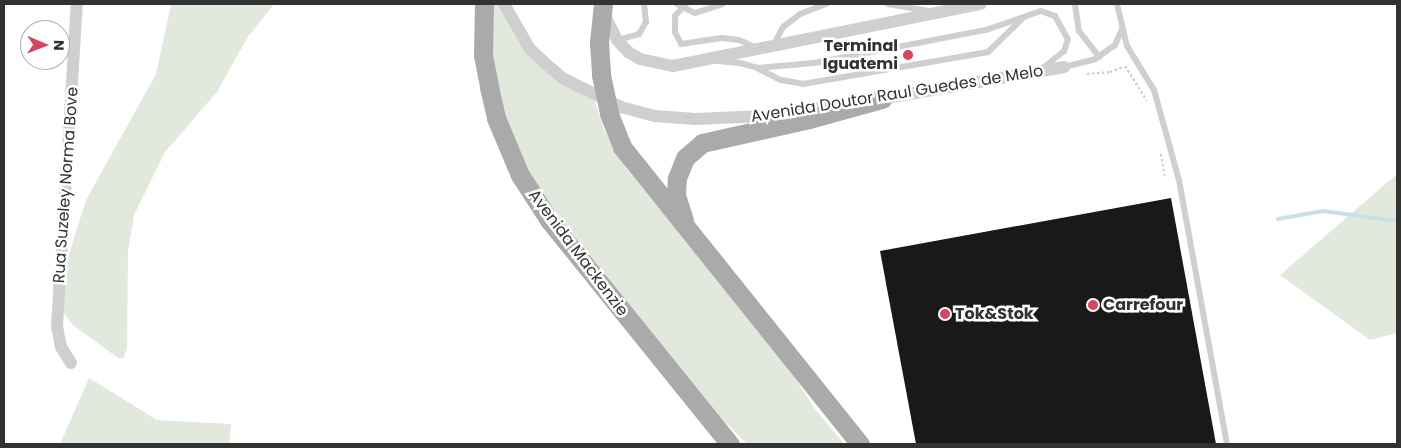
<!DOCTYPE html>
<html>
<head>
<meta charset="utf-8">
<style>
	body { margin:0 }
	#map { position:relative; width:1401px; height:448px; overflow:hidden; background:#fff; font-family:Poppins,sans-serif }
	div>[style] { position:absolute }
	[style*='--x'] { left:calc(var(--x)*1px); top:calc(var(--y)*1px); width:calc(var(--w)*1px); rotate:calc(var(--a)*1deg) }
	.green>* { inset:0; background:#e3e8dc }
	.stream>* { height:4px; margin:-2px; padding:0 2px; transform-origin:2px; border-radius:2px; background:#cae0e7 }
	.building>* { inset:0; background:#191919 }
	.path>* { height:2px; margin-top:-1px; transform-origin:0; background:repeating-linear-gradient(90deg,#c9c9c9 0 2.5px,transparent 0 5px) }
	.service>* { height:6px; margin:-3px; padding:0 3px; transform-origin:3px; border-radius:3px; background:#cfcfcf }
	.minor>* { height:12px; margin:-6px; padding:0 6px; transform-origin:6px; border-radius:6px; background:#cfcfcf }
	.primary>* { height:19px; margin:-9.5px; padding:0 9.5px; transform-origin:9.5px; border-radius:9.5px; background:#aaa }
	.dots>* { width:14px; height:14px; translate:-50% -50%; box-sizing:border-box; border:2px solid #fff; border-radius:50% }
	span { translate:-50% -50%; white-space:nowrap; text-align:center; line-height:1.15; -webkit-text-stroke:5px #fff; paint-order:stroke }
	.poi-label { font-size:16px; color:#323232; font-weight:700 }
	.right { translate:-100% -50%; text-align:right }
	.left { translate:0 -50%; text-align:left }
	.street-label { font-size:16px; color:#323232 }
	.frame { position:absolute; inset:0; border:5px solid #323232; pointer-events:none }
	.north { position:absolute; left:20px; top:20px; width:50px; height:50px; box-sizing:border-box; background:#fff; border:1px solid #adadad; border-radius:50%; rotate:91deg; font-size:14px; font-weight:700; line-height:20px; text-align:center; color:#323232 }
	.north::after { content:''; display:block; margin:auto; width:18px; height:22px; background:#d9445f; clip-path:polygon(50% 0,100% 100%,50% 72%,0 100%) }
</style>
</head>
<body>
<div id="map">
	<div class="green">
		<i style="clip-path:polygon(171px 4px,274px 4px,247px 38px,217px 92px,165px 152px,134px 215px,128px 251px,127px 347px,124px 358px,118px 358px,73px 325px,62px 311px,64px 270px,86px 200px,156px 74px)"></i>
		<i style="clip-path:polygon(490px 4px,498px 4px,516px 36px,579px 93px,595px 101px,604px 130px,626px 168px,787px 366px,815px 409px,844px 444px,747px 444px,713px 410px,533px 183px,505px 125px,491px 62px)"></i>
		<i style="clip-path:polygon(1397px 174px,1397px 333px,1370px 340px,1280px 275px)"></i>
		<i style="clip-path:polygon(89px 378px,157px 420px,231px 424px,229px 444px,60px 444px)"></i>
	</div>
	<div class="stream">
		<i style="--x:1278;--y:219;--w:46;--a:-10.1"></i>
		<i style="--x:1323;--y:211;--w:75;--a:7.7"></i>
	</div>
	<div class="building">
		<i style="clip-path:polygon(1171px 198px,1216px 444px,916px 444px,880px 251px)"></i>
	</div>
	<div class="path">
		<i style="--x:1125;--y:66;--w:41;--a:57.8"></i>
		<i style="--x:1087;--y:74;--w:23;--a:-5"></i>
		<i style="--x:1110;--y:72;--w:15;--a:-20"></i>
		<i style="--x:1161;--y:154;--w:22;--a:80"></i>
	</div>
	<div class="service">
		<i style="--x:677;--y:4;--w:20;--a:27"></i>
		<i style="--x:695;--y:13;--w:29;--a:-18"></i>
		<i style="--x:686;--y:4;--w:16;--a:133"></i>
		<i style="--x:675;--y:16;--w:16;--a:90"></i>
		<i style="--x:675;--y:32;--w:13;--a:63"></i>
		<i style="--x:681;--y:44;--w:41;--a:-8.3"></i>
		<i style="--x:722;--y:38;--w:17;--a:7"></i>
		<i style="--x:739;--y:40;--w:17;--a:24"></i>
		<i style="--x:888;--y:4;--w:41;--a:9.9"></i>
		<i style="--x:1075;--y:4;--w:27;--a:82"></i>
		<i style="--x:1079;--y:31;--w:33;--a:52"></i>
		<i style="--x:1117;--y:4;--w:43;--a:76.6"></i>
		<i style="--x:1127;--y:46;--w:52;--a:58.5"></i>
		<i style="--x:1154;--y:90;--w:93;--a:74.5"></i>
		<i style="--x:1179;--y:180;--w:268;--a:79.7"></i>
		<i style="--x:617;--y:40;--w:23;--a:-15"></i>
		<i style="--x:639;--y:34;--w:14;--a:-60"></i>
		<i style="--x:646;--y:22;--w:18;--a:-96"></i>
		<i style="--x:773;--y:46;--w:21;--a:-62"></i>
		<i style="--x:783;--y:27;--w:21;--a:-37"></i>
		<i style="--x:800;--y:14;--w:28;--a:-21"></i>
		<i style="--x:718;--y:61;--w:22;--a:5"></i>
		<i style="--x:740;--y:63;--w:18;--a:16"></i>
		<i style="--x:757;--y:68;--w:57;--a:-5"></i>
		<i style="--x:814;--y:63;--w:175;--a:-10.9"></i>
		<i style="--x:986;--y:30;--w:58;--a:-19.1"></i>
		<i style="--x:1041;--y:11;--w:15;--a:20"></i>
		<i style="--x:1055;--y:16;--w:26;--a:61"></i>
		<i style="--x:1068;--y:39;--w:13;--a:108"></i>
		<i style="--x:1064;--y:51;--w:26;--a:141"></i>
		<i style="--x:1064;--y:67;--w:32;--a:-14"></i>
		<i style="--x:1095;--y:59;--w:24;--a:-35"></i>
		<i style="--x:1115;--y:45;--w:17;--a:-66"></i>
		<i style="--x:757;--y:68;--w:27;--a:27"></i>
		<i style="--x:781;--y:80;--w:22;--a:10"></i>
		<i style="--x:803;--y:84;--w:188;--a:-9.8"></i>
		<i style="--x:988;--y:52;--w:47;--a:-44.1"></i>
	</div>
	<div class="minor">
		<i style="--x:504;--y:4;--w:52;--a:60"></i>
		<i style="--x:530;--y:49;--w:22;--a:43"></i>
		<i style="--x:546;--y:64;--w:23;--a:40"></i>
		<i style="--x:564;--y:79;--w:64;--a:26.2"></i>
		<i style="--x:621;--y:107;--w:35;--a:15"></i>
		<i style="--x:655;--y:116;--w:40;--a:4.3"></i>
		<i style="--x:695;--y:119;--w:72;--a:-2.4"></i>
		<i style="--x:767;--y:116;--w:59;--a:-8.8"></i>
		<i style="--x:603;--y:12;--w:31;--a:63"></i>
		<i style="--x:617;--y:40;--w:16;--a:47"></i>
		<i style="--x:628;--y:52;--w:14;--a:30"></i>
		<i style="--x:640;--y:59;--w:34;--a:12"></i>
		<i style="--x:673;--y:66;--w:314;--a:-11.4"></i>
		<i style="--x:875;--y:100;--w:192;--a:-9.9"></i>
		<i style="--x:71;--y:363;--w:19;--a:-122"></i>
		<i style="--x:61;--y:347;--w:20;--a:-101"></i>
		<i style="--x:57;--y:327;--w:324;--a:-86.5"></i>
	</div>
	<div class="primary">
		<i style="--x:484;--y:4;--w:51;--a:91.1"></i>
		<i style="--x:483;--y:55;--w:33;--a:79"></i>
		<i style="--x:489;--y:87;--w:32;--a:77"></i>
		<i style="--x:496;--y:118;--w:62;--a:67.2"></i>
		<i style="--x:520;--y:175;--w:54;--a:57.2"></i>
		<i style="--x:549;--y:220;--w:288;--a:51.1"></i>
		<i style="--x:603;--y:4;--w:39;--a:96"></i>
		<i style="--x:599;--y:43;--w:32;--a:86"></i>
		<i style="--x:601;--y:75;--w:40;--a:78"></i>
		<i style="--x:609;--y:114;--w:35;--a:68"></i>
		<i style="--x:622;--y:147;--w:381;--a:51.3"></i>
		<i style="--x:684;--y:220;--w:26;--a:-108"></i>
		<i style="--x:676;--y:195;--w:17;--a:-87"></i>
		<i style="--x:677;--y:178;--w:22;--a:-68"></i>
		<i style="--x:685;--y:158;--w:23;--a:-41"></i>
		<i style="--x:702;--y:143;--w:110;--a:-12.6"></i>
		<i style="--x:809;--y:119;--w:76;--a:-15.3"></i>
	</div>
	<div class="dots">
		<i style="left:908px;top:55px;background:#d9445f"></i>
		<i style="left:1093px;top:305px;background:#d9445f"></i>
		<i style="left:945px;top:314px;background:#d9445f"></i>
	</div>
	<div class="poi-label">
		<span class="right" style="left:898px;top:55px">Terminal<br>Iguatemi</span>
		<span class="left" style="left:1103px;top:305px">Carrefour</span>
		<span class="left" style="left:955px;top:314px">Tok&amp;Stok</span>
	</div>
	<div class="street-label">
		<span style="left:897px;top:94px;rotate:-9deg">Avenida Doutor Raul Guedes de Melo</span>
		<span style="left:66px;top:185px;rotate:-86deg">Rua Suzeley Norma Bove</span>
		<span style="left:578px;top:253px;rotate:53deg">Avenida Mackenzie</span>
	</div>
	<div class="frame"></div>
	<div class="north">N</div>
</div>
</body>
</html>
